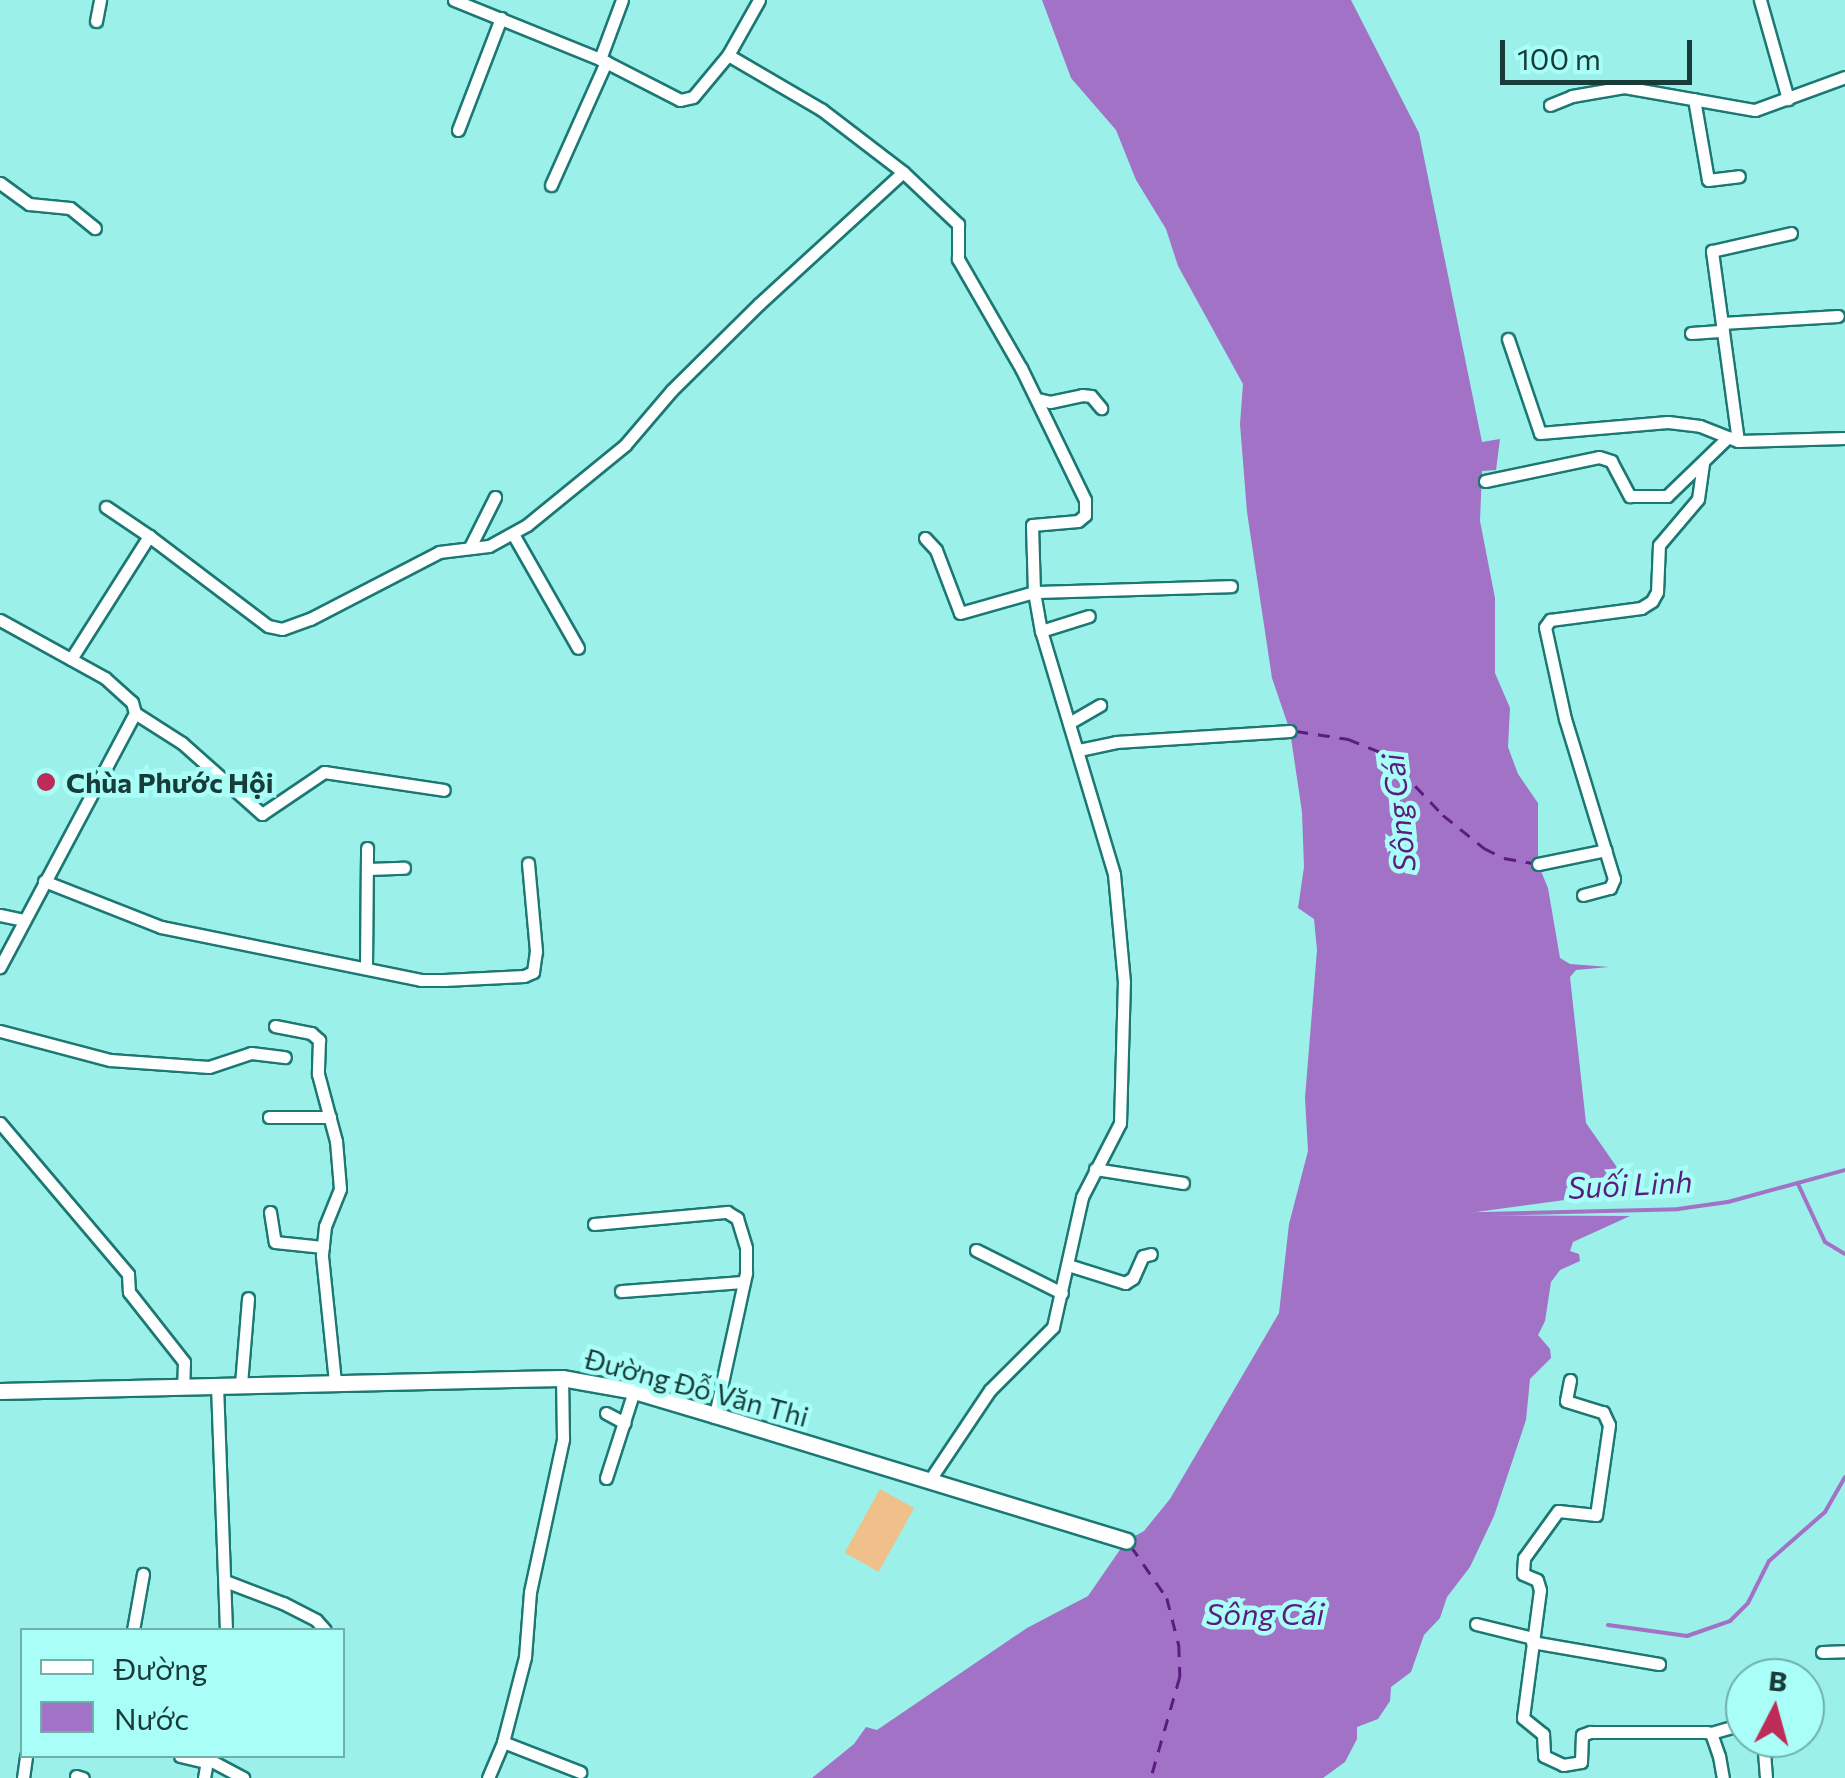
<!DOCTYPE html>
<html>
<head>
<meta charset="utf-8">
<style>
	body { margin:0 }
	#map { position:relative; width:1845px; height:1778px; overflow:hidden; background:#9bf0e9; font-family:Commissioner,sans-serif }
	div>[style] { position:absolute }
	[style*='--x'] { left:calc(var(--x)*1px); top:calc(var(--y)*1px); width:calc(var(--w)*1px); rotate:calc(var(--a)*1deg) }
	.green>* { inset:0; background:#f0c08a; transform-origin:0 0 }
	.water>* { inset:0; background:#a172c5 }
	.stream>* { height:4px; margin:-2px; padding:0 2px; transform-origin:2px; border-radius:2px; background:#a172c5 }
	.ferry>* { height:2.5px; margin-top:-1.25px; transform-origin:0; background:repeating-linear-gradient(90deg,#5b1c7f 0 12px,transparent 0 22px) }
	.roads { filter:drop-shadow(2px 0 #1b7873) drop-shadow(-2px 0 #1b7873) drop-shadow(0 2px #1b7873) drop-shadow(0 -2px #1b7873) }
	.street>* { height:11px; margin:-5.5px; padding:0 5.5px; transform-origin:5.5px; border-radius:5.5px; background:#fff }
	.secondary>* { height:15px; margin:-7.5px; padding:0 7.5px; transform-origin:7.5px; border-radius:7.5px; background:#fff }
	.dots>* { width:28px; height:28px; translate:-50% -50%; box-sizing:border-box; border:5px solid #a9fef7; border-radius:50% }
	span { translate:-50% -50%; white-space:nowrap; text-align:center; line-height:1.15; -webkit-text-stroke:9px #a9fef7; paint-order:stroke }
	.poi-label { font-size:28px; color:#183c39; font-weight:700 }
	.left { translate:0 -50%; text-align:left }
	.street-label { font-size:28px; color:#183c39 }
	.water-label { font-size:30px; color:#5b1c7f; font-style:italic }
	.legend { position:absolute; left:20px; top:1628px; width:325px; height:130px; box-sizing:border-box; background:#a9fef7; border:2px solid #6fb0ab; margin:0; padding:12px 18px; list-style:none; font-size:30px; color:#183c39 }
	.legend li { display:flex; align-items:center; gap:20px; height:50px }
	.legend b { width:50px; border:2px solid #6fb0ab }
	.north { position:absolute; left:1725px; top:1658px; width:100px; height:100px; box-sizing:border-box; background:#a9fef7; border:2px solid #6fb0ab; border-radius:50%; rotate:6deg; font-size:28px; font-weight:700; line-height:40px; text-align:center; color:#183c39 }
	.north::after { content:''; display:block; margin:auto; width:35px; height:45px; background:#bc2c56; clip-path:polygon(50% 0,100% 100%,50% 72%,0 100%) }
	.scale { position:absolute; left:1500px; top:40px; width:192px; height:45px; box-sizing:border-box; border:5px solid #183c39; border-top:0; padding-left:12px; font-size:30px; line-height:35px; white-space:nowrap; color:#183c39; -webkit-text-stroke:8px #a9fef7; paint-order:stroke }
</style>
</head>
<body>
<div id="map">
	<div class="green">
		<i style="left:880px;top:1489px;width:39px;height:73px;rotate:29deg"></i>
	</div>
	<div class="water">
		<i style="clip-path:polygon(1042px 0,1351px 0,1419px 133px,1482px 442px,1500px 439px,1496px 470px,1482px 471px,1480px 521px,1495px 598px,1495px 673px,1510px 708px,1508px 747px,1518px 774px,1538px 803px,1538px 864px,1548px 888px,1560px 958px,1570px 964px,1609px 967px,1576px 970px,1570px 977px,1586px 1123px,1623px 1176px,1624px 1192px,1454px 1215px,1630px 1216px,1573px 1242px,1570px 1251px,1579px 1254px,1580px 1261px,1560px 1270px,1551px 1282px,1545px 1321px,1538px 1335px,1550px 1349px,1551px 1358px,1530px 1379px,1526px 1420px,1494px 1516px,1470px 1567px,1447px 1597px,1440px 1618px,1424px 1635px,1411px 1672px,1391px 1687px,1390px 1701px,1378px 1719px,1357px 1727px,1357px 1739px,1345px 1762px,1323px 1778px,812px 1778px,854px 1744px,866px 1727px,877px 1730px,1027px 1628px,1088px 1596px,1126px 1541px,1144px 1531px,1170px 1499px,1279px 1313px,1289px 1224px,1308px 1151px,1305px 1098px,1317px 950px,1314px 919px,1298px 908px,1304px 867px,1302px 812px,1290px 731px,1272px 678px,1247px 512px,1240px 424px,1243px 384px,1178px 266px,1166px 229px,1136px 180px,1116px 130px,1071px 78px)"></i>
	</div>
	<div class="stream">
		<i style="--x:1798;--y:1184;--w:64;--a:65"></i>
		<i style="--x:1825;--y:1242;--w:23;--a:31"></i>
		<i style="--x:1440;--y:1215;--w:238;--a:-1.4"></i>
		<i style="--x:1678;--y:1209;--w:50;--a:-8"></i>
		<i style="--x:1728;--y:1202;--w:121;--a:-15.3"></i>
		<i style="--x:1608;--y:1625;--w:80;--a:7.9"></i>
		<i style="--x:1687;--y:1636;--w:46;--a:-19.2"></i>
		<i style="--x:1730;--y:1621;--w:25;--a:-45"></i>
		<i style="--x:1748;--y:1603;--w:47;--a:-63.4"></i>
		<i style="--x:1769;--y:1561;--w:74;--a:-41.2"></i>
		<i style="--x:1825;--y:1512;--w:40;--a:-60.3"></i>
	</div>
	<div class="ferry">
		<i style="--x:1296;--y:731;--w:53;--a:8.7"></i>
		<i style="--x:1348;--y:739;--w:40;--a:22"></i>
		<i style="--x:1385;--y:754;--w:84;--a:46.4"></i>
		<i style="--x:1443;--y:815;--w:53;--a:38.8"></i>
		<i style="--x:1484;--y:848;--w:22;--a:27"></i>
		<i style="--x:1504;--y:858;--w:29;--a:10"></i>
		<i style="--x:1131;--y:1546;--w:63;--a:55.3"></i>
		<i style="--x:1167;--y:1598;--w:49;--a:75.7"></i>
		<i style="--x:1179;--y:1645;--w:32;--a:88"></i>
		<i style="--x:1180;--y:1677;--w:105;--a:106"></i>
	</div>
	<div class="roads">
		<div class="street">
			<i style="--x:454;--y:0;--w:157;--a:22"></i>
			<i style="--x:600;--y:59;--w:90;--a:27.1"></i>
			<i style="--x:680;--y:100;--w:13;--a:-13"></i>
			<i style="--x:693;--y:97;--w:55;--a:-50.2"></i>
			<i style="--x:728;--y:55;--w:109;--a:30.3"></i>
			<i style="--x:822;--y:110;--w:102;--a:37.4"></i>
			<i style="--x:1760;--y:0;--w:103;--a:74.2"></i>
			<i style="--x:96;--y:21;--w:21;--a:-79"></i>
			<i style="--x:728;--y:55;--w:63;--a:-60.6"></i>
			<i style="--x:600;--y:59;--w:63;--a:-69.6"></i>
			<i style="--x:1694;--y:99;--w:82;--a:80.2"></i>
			<i style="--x:1708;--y:180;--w:31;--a:-7"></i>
			<i style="--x:1550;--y:105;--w:24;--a:-22"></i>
			<i style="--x:1572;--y:96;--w:53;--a:-9.8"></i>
			<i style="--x:1624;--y:87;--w:133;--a:10"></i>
			<i style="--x:1755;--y:110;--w:96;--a:-20.1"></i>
			<i style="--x:458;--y:130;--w:120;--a:-69"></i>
			<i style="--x:0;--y:183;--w:36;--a:36"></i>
			<i style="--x:29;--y:204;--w:41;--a:5.6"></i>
			<i style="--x:70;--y:208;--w:32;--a:39"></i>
			<i style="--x:551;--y:185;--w:135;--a:-65.9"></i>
			<i style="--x:1722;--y:323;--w:116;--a:-3.5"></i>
			<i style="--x:1691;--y:333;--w:32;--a:-4"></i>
			<i style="--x:1508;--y:339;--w:99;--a:71.2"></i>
			<i style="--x:1540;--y:433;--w:128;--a:-4.9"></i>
			<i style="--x:1668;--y:422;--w:32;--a:7"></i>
			<i style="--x:1700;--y:426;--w:41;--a:21.5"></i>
			<i style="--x:1738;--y:441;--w:107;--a:-1.6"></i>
			<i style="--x:1038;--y:399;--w:12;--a:14"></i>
			<i style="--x:1050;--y:402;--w:33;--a:-12"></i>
			<i style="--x:1082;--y:395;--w:9;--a:6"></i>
			<i style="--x:1091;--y:396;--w:16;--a:50"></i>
			<i style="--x:1738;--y:441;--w:192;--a:-97.8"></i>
			<i style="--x:1712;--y:251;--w:81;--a:-12.8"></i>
			<i style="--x:1485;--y:481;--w:116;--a:-11.9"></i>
			<i style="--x:1599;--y:457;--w:13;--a:18"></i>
			<i style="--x:1611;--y:461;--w:40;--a:62"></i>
			<i style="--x:1630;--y:496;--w:37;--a:0"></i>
			<i style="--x:1667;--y:496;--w:85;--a:-44"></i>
			<i style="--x:106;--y:507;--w:52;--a:34"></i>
			<i style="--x:513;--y:534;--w:131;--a:60.3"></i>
			<i style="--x:925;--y:538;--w:16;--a:47"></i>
			<i style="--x:936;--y:550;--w:67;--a:69.1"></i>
			<i style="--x:960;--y:613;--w:77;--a:-15.8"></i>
			<i style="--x:1034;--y:592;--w:40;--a:80"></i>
			<i style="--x:470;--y:547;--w:56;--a:-63.4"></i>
			<i style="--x:0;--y:620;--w:120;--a:28.9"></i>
			<i style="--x:105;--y:678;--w:36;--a:42"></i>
			<i style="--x:132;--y:702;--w:11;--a:75"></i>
			<i style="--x:135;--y:713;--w:288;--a:118"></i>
			<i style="--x:71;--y:659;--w:146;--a:-57.6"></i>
			<i style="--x:149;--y:536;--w:149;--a:37.1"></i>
			<i style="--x:268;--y:626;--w:14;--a:12"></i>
			<i style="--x:282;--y:629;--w:30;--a:-20"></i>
			<i style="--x:310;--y:619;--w:145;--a:-27.4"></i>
			<i style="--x:439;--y:552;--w:50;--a:-6.8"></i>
			<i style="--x:489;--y:546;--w:43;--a:-28.9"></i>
			<i style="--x:527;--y:525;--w:127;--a:-39.2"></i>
			<i style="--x:625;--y:445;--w:72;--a:-49.5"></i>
			<i style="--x:672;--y:390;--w:122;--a:-44.7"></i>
			<i style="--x:759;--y:304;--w:195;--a:-42.5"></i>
			<i style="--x:903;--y:172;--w:76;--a:43.4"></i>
			<i style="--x:958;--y:224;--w:35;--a:90"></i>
			<i style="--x:958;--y:259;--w:126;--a:60"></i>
			<i style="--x:1021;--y:368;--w:147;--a:64.1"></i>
			<i style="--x:1085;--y:500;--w:15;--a:90"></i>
			<i style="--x:1085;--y:515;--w:9;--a:139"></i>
			<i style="--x:1078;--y:521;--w:46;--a:175"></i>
			<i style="--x:1032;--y:525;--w:67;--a:88.3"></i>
			<i style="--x:1034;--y:592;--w:197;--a:-1.7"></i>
			<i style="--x:135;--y:713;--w:56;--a:32.6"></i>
			<i style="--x:182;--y:743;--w:107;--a:41.6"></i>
			<i style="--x:262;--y:814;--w:75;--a:-34.1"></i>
			<i style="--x:324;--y:772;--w:121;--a:8.5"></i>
			<i style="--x:1069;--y:723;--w:36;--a:-30"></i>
			<i style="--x:1079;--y:750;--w:38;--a:-12"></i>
			<i style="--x:1116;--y:742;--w:174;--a:-3.6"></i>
			<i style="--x:1538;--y:864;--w:69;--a:-11.6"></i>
			<i style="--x:367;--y:869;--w:37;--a:-2"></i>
			<i style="--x:44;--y:881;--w:126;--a:21.5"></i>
			<i style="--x:161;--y:927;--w:265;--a:11.5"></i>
			<i style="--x:421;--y:980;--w:23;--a:0"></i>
			<i style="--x:444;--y:980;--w:80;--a:-2.9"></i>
			<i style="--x:524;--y:976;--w:10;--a:-24"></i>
			<i style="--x:533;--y:972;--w:21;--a:-82"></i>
			<i style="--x:536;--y:951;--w:88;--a:-95.2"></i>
			<i style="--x:1583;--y:895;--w:28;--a:-15"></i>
			<i style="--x:1610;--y:888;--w:10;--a:-66"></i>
			<i style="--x:1614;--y:879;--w:167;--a:-107"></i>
			<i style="--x:1565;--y:719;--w:94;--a:-102.3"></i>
			<i style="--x:1545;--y:627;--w:9;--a:-54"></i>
			<i style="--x:1550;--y:620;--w:92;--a:-7.5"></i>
			<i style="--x:1641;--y:608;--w:13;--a:-32"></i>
			<i style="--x:1652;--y:601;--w:10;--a:-61"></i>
			<i style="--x:1657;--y:592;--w:47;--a:-87.6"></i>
			<i style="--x:1659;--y:545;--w:60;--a:-49.7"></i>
			<i style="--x:1698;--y:499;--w:37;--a:-82"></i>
			<i style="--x:0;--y:915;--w:25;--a:12"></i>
			<i style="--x:366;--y:968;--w:120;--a:-89.5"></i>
			<i style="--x:275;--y:1026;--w:37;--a:11"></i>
			<i style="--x:311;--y:1033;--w:11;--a:41"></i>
			<i style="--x:319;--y:1040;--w:34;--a:92"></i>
			<i style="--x:318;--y:1074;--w:69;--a:75"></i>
			<i style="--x:336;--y:1141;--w:48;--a:85.2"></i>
			<i style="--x:340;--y:1189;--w:40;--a:112"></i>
			<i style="--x:325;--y:1226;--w:30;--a:96"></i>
			<i style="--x:322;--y:1256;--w:126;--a:84.1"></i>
			<i style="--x:0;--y:1031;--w:114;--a:14.8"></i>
			<i style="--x:110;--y:1060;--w:99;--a:4"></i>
			<i style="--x:209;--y:1067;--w:44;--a:-18.4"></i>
			<i style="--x:251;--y:1053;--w:34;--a:7"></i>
			<i style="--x:269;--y:1117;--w:61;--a:0"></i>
			<i style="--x:0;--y:1123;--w:198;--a:49.7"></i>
			<i style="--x:128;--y:1274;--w:18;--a:87"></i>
			<i style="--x:129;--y:1292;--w:89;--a:51.8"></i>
			<i style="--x:184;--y:1362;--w:24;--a:92"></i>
			<i style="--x:1095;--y:1169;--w:89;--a:9"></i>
			<i style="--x:270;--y:1212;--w:30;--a:81"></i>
			<i style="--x:275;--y:1242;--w:48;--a:5.9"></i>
			<i style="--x:594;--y:1224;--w:134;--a:-5.2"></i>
			<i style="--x:727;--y:1212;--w:12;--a:31"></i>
			<i style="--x:737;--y:1218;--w:31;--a:73"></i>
			<i style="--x:746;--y:1248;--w:25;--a:90"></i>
			<i style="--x:746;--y:1273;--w:145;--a:102.3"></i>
			<i style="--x:976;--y:1250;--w:96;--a:26.6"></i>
			<i style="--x:1068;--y:1265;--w:60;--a:17.5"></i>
			<i style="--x:1125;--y:1283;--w:9;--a:-32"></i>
			<i style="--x:1133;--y:1278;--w:24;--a:-66"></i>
			<i style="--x:1143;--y:1256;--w:8;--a:-14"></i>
			<i style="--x:621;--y:1291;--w:123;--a:-4.2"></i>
			<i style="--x:1570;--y:1380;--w:21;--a:101"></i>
			<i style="--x:1566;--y:1401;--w:39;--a:17"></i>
			<i style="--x:1603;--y:1412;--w:14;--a:65"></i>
			<i style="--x:1609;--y:1425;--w:91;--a:98.2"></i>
			<i style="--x:1596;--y:1515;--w:38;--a:-174"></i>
			<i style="--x:1558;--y:1511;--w:58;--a:125.9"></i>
			<i style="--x:1524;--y:1558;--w:16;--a:94"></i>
			<i style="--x:1523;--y:1574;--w:15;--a:23"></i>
			<i style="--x:1537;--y:1580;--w:10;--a:73"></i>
			<i style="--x:1540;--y:1590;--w:129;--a:97.6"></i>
			<i style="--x:1523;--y:1718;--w:26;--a:39"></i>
			<i style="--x:1543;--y:1734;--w:22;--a:87"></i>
			<i style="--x:1544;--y:1756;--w:21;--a:25"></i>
			<i style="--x:1563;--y:1765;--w:18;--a:-9"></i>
			<i style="--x:1581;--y:1762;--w:27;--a:-88"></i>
			<i style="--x:1582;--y:1735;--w:9;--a:-21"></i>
			<i style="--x:1590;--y:1732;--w:116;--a:0"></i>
			<i style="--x:1706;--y:1732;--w:5;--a:11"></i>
			<i style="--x:1711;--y:1733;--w:24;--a:71"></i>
			<i style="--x:1719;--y:1756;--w:22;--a:80"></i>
			<i style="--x:241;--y:1384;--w:86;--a:-85.3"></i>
			<i style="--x:217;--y:1385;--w:245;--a:87.9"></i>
			<i style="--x:606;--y:1413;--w:21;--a:28"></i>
			<i style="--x:606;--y:1478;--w:91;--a:-72.2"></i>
			<i style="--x:931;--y:1478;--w:106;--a:-56.2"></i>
			<i style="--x:990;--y:1390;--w:89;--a:-45"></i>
			<i style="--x:1053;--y:1327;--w:133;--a:-77.4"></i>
			<i style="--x:1082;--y:1197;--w:83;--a:-62.8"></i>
			<i style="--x:1120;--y:1123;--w:141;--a:-88.4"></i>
			<i style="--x:1124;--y:982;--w:108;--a:-95.3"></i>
			<i style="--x:1114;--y:874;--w:254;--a:-106.7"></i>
			<i style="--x:1041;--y:631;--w:50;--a:-17.4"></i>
			<i style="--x:225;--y:1581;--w:62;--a:20.8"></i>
			<i style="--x:283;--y:1603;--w:37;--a:27"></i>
			<i style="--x:316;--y:1620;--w:13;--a:48"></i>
			<i style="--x:1476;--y:1624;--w:59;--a:13.8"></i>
			<i style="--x:133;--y:1630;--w:57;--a:-79.9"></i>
			<i style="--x:1532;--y:1642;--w:129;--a:9.8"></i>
			<i style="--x:1822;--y:1652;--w:23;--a:-2"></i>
			<i style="--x:1711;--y:1733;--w:35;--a:-16"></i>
			<i style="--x:1763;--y:1738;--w:40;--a:85.7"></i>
			<i style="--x:503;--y:1742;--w:83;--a:21.3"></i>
			<i style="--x:180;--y:1756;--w:28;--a:13"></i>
			<i style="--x:208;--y:1759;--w:40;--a:28"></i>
			<i style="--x:76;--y:1776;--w:7;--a:16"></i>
			<i style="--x:23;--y:1778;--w:22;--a:-82"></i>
			<i style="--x:204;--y:1778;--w:22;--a:-80"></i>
			<i style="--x:488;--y:1778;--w:39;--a:-67"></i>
			<i style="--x:503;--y:1742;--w:88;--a:-75.5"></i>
			<i style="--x:525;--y:1657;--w:65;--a:-85.6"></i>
			<i style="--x:530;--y:1592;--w:157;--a:-77.8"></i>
			<i style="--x:563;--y:1439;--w:61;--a:-90.9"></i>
		</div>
		<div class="secondary">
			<i style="--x:0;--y:1391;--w:562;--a:-1.33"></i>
			<i style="--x:562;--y:1378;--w:73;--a:10.2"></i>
			<i style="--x:634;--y:1391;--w:84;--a:16.5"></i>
			<i style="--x:715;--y:1415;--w:430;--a:17"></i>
		</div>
	</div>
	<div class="dots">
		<i style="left:46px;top:782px;background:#bc2c56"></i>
	</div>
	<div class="poi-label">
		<span class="left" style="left:66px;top:782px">Chùa Phước Hội</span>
	</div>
	<div class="street-label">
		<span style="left:697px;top:1387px;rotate:15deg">Đường Đỗ Văn Thi</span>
	</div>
	<div class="water-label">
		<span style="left:1398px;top:813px;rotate:-96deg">Sông Cái</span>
		<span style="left:1630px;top:1184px;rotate:-3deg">Suối Linh</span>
		<span style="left:1265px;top:1613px">Sông Cái</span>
	</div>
	<ul class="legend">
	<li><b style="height:12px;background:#fff"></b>Đường</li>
	<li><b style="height:28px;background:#a172c5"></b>Nước</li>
	</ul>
	<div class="north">B</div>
	<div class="scale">100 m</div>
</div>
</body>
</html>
